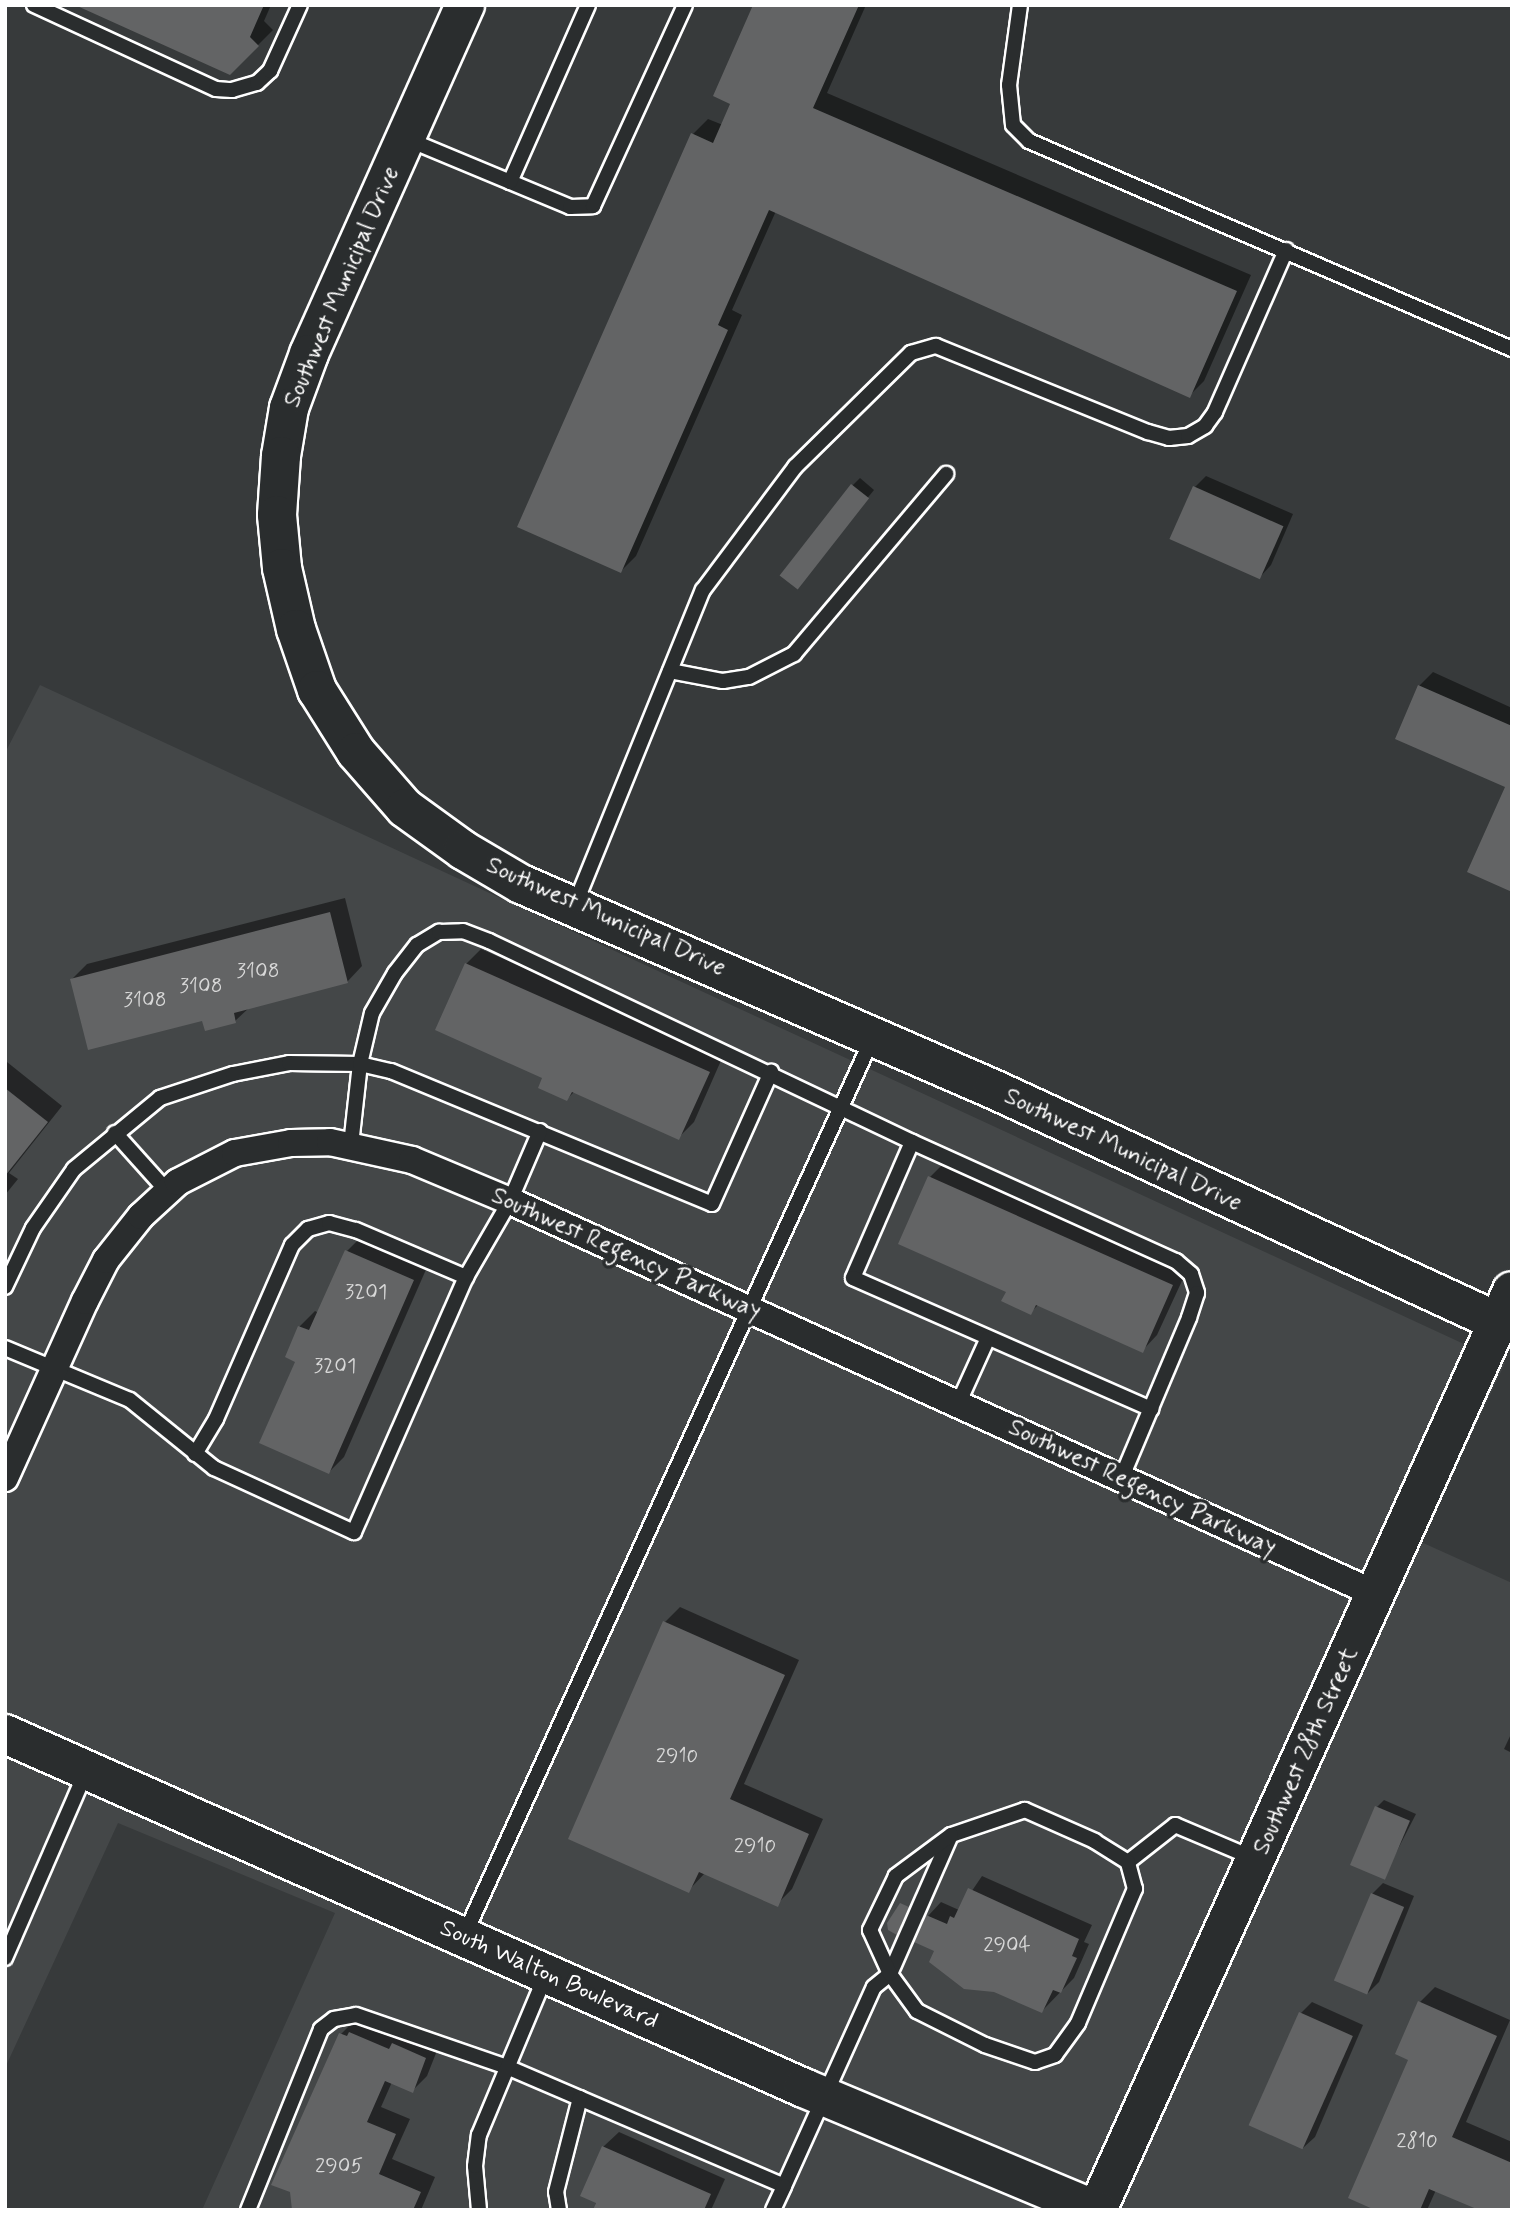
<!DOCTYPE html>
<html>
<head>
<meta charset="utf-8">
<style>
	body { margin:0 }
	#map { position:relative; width:1517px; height:2215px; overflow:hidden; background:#373a3b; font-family:Mynerve,sans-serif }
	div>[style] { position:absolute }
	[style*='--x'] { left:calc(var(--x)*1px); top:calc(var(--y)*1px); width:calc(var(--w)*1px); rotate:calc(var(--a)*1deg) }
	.built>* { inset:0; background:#444748 }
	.shadow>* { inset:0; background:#0007 }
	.building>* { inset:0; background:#636465; transform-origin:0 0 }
	.roads { filter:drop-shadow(2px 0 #fff) drop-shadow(-2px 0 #fff) drop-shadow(0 2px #fff) drop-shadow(0 -2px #fff) }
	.lane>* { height:14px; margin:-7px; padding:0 7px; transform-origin:7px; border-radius:7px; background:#2a2d2e }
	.street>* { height:26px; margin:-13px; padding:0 13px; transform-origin:13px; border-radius:13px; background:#2a2d2e }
	.secondary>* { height:38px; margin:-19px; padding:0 19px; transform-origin:19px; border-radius:19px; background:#2a2d2e }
	.primary>* { height:38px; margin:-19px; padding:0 19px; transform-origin:19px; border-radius:19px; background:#2a2d2e }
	span { translate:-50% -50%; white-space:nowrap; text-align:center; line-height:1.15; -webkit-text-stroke:7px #2a2d2e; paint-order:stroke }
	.number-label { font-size:21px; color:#d8d8d8 }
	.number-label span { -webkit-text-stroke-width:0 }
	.street-label { font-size:24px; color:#fff }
	.frame { position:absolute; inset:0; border:7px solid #fff; pointer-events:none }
</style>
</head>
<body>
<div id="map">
	<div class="built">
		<i style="clip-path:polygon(40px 685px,1505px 1363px,1421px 1542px,1512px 1583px,1512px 2210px,202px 2210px,335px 1913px,118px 1823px,5px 2068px,5px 753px)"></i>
	</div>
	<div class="shadow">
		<i style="clip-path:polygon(79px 5px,271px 5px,264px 21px,273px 30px,230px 73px)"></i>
		<i style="clip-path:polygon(755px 5px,866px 5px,827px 93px,1251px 275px,1204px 381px,1189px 396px,776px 211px,732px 310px,742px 315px,636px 556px,621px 571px,520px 527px,693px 134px,708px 119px,723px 125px,733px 103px)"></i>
		<i style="clip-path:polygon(1206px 476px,1293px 514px,1271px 565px,1260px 577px,1173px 538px,1195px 487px)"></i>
		<i style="clip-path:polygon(860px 478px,874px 490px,801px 579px,853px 485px)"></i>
		<i style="clip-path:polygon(1433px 672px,1512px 708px,1512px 890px,1507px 786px,1419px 686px)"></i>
		<i style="clip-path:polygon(345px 898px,362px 966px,347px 982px,250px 1007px,235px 1021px,72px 979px,87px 964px)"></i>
		<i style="clip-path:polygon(481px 949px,723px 1056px,694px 1122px,679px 1137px,575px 1091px,567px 1099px,466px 964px)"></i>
		<i style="clip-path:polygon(7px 1062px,62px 1106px,9px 1173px,18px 1179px,5px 1195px)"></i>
		<i style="clip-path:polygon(945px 1162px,1187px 1270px,1157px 1335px,1142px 1351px,1039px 1304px,1031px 1312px,1008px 1291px,930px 1177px)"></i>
		<i style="clip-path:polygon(362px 1236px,428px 1265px,344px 1457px,329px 1472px,298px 1361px,287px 1356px,300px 1326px,315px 1311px,319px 1313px,347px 1251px)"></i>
		<i style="clip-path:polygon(680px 1607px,799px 1660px,744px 1784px,823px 1819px,792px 1889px,777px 1904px,705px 1873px,689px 1890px,665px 1622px)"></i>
		<i style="clip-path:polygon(1512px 1732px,1512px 1753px,1504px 1749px)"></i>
		<i style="clip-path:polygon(1384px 1800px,1416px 1814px,1383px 1878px,1377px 1807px)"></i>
		<i style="clip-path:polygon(982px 1876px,1092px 1925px,1084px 1942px,1089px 1944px,1074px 1978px,1042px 2011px,937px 1950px,928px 1916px,941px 1902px,959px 1910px)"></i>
		<i style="clip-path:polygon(1383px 1883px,1414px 1896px,1379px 1982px,1368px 1993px,1372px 1894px)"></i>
		<i style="clip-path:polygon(1435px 1987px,1510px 2020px,1466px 2122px,1512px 2142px,1512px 2210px,1436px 2190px,1427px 2210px,1380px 2210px,1420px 2002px)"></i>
		<i style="clip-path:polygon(1312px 2002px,1363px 2025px,1315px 2137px,1303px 2148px,1301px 2013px)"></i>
		<i style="clip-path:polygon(356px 2019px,440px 2043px,427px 2076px,412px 2091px,392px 2082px,381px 2107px,410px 2119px,392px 2159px,435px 2177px,421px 2210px,294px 2210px,341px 2034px)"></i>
		<i style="clip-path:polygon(619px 2132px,725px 2179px,711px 2210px,595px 2210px,603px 2147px)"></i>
	</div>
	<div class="building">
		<i style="clip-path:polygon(75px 5px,264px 5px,250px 37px,259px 46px,230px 75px)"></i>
		<i style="clip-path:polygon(753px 5px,859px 5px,813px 108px,1237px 291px,1190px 398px,769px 210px,718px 325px,728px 330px,621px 573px,517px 527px,691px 133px,713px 143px,730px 104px,713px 96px)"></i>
		<i style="left:851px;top:484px;width:23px;height:116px;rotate:38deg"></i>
		<i style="left:1193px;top:486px;width:99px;height:58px;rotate:24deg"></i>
		<i style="clip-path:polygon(1418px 685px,1512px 726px,1512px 892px,1467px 872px,1505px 787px,1395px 739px)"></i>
		<i style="clip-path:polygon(330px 912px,348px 983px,234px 1013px,236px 1023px,205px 1031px,202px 1021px,88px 1050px,70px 979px)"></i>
		<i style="clip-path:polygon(465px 963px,710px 1072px,679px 1140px,572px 1092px,567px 1101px,538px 1088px,542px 1078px,435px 1030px)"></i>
		<i style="clip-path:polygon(5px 1088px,48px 1122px,5px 1176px)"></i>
		<i style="clip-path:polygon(928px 1176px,1173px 1285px,1143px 1353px,1036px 1305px,1031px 1315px,1001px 1301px,1006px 1292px,898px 1244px)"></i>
		<i style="clip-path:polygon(345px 1250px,414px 1280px,329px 1474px,259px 1443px,295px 1362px,285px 1357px,298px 1326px,309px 1330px)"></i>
		<i style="clip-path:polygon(663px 1621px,785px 1675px,730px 1799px,809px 1834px,778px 1907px,699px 1872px,689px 1893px,568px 1839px)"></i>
		<i style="left:1375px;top:1806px;width:38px;height:64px;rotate:23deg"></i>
		<i style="clip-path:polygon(968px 1888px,1079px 1939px,1072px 1956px,1077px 1958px,1061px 1993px,1053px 1990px,1042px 2013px,994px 1992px,964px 1989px,929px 1962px,934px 1951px,914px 1942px,926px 1915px,947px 1924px,950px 1916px,954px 1918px)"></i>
		<i style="left:1371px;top:1893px;width:36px;height:95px;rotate:23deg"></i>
		<i style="clip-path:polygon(900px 1903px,909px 1907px,897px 1935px,888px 1930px,887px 1923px)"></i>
		<i style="clip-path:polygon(1418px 2001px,1497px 2036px,1452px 2137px,1512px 2163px,1512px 2210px,1479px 2210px,1429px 2189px,1420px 2210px,1375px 2210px,1348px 2198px,1408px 2060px,1395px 2054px)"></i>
		<i style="left:1299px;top:2012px;width:59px;height:124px;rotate:24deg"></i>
		<i style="clip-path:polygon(349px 2032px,389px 2049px,392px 2043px,426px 2058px,413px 2093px,385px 2081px,367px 2122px,396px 2134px,379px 2174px,421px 2192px,413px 2210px,292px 2210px,290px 2192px,271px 2185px,339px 2033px,347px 2036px)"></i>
		<i style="clip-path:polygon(602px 2146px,711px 2194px,704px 2210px,593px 2210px,596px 2203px,580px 2196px)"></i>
	</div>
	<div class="roads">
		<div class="lane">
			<i style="--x:34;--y:5;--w:200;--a:24.8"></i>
			<i style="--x:216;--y:89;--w:16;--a:4"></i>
			<i style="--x:232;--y:90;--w:26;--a:-16"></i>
			<i style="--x:257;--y:83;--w:18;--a:-43"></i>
			<i style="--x:270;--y:71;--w:72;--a:-65.6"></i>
			<i style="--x:1020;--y:5;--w:81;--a:97.8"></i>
			<i style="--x:1009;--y:85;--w:40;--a:84.3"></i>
			<i style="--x:1013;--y:125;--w:23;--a:45"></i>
			<i style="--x:1029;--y:141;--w:526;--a:23.3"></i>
			<i style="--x:407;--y:139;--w:177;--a:22.6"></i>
			<i style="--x:570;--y:207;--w:23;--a:-2"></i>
			<i style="--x:593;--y:206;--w:221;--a:-65.4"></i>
			<i style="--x:510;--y:182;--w:193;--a:-66.2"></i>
			<i style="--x:670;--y:671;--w:54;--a:10.7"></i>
			<i style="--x:723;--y:681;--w:26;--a:-9"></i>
			<i style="--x:749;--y:677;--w:51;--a:-27.1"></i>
			<i style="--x:794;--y:654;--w:236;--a:-49.8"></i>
			<i style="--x:574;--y:907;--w:342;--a:-67.9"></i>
			<i style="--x:703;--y:590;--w:154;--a:-53.2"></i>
			<i style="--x:795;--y:467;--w:163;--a:-44.5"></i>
			<i style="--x:911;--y:353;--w:26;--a:-16"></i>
			<i style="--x:936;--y:346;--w:229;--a:22.1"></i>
			<i style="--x:1148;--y:432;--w:22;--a:16"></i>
			<i style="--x:1169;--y:438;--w:19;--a:-6"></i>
			<i style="--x:1188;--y:436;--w:20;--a:-30"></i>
			<i style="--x:1205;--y:426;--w:17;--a:-54"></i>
			<i style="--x:1215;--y:412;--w:177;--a:-66.3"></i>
			<i style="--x:115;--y:1133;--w:78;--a:48.1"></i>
			<i style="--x:912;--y:1142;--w:148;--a:113.5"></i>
			<i style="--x:853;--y:1278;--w:326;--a:23.7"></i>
			<i style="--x:351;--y:1145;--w:81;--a:-83.7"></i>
			<i style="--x:360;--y:1064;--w:52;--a:-76.8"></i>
			<i style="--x:372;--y:1013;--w:46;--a:-60.1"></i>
			<i style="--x:395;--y:973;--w:36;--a:-52"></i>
			<i style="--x:417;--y:945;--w:26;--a:-31"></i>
			<i style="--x:439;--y:932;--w:24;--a:-2"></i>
			<i style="--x:463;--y:931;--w:28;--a:21"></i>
			<i style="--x:489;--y:941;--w:468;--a:25.4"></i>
			<i style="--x:912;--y:1142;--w:290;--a:24.3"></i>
			<i style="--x:1176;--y:1261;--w:20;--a:41"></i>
			<i style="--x:1191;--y:1274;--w:20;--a:72"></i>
			<i style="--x:1197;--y:1293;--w:26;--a:108"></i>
			<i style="--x:1189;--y:1318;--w:175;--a:112.9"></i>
			<i style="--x:5;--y:1287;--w:65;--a:-64.6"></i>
			<i style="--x:33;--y:1228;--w:72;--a:-55.2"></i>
			<i style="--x:74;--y:1169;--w:112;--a:-39.5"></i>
			<i style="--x:160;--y:1098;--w:77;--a:-18.2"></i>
			<i style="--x:233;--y:1074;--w:57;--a:-11.1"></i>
			<i style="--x:289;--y:1063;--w:71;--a:0.8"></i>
			<i style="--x:360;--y:1064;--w:32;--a:13"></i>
			<i style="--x:391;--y:1071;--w:347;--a:22.5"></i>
			<i style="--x:712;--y:1204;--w:145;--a:-65.9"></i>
			<i style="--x:5;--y:1348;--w:135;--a:22.6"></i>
			<i style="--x:130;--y:1400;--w:108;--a:39"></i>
			<i style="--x:214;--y:1468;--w:154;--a:24.6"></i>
			<i style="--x:354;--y:1532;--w:279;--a:-66.3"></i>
			<i style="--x:466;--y:1277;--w:88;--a:-59.9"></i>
			<i style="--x:510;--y:1201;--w:76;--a:-66.8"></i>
			<i style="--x:958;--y:1404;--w:72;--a:-65.6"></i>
			<i style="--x:195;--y:1454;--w:41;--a:-59"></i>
			<i style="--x:216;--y:1419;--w:190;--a:-66.4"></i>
			<i style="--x:292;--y:1245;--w:23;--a:-45"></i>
			<i style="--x:308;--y:1229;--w:22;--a:-16"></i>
			<i style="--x:329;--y:1223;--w:28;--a:15"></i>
			<i style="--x:356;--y:1230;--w:120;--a:23.1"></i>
			<i style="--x:1128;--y:1862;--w:60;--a:-38.2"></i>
			<i style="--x:1175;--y:1825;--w:85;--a:22.9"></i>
			<i style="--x:464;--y:1936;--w:988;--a:-65.54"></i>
			<i style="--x:5;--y:1958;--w:203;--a:-66.5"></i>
			<i style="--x:890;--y:1974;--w:150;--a:-66.3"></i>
			<i style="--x:248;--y:2210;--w:195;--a:-68"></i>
			<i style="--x:321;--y:2029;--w:16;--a:-38"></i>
			<i style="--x:334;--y:2019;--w:22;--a:-10"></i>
			<i style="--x:356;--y:2015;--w:160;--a:19"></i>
			<i style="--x:507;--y:2067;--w:301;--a:23.2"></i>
			<i style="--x:784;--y:2186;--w:218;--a:-65.7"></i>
			<i style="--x:874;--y:1987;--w:21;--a:-39"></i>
			<i style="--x:890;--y:1974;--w:46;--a:53.9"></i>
			<i style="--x:917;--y:2011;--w:76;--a:26.6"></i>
			<i style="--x:985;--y:2045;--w:53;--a:18.8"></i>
			<i style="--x:1035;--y:2062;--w:21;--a:-19"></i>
			<i style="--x:1055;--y:2055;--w:39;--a:-54"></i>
			<i style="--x:1078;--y:2023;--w:146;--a:-67"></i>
			<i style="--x:1135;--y:1889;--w:28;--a:-105"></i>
			<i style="--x:1128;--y:1862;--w:39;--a:-148"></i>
			<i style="--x:1095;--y:1841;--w:77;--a:-156.1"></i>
			<i style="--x:1025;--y:1810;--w:78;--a:161.3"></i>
			<i style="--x:951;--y:1835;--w:69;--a:143.3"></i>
			<i style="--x:896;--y:1876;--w:60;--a:115.7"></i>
			<i style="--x:870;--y:1930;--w:48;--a:65.6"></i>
			<i style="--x:479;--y:2210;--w:44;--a:-95.2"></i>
			<i style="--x:475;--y:2166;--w:31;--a:-83"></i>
			<i style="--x:479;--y:2135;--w:173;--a:-67.3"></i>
			<i style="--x:559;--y:2210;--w:18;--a:-99"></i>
			<i style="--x:556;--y:2192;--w:97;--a:-75.7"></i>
			<i style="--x:773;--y:2210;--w:26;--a:-65"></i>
		</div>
		<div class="street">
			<i style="--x:5;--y:1478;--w:194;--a:-65.7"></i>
			<i style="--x:85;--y:1301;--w:46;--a:-62.9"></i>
			<i style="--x:106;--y:1260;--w:56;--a:-51.5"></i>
			<i style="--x:141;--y:1216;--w:50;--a:-42.6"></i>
			<i style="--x:178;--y:1182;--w:64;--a:-27"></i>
			<i style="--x:235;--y:1153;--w:57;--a:-10.1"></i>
			<i style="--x:291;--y:1143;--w:39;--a:-1"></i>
			<i style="--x:330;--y:1142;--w:84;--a:12.4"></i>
			<i style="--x:412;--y:1160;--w:106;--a:22.7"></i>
			<i style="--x:510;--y:1201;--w:951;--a:24.41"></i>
		</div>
		<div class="secondary">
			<i style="--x:465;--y:5;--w:382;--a:114.1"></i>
			<i style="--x:309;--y:354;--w:58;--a:110.3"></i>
			<i style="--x:289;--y:408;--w:49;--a:99.5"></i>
			<i style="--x:281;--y:456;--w:59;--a:93.9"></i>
			<i style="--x:277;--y:515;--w:53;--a:84.6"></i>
			<i style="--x:282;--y:568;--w:63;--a:77.1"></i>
			<i style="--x:296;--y:629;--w:65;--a:71"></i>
			<i style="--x:317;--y:690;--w:73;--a:57.8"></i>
			<i style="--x:356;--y:752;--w:74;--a:48.8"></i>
			<i style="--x:405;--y:808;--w:72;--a:35.9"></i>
			<i style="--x:463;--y:850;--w:67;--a:30.4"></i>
			<i style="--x:521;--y:884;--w:515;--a:23.48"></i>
			<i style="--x:993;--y:1089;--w:556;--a:24.77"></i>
			<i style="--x:1097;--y:2210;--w:1008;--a:-65.7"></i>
		</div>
		<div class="primary">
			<i style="--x:5;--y:1734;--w:874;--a:23.9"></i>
			<i style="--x:804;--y:2088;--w:316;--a:22.7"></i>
		</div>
	</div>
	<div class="number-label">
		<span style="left:258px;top:971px">3108</span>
		<span style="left:201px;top:986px">3108</span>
		<span style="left:145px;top:1000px">3108</span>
		<span style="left:366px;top:1292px">3201</span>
		<span style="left:335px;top:1366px">3201</span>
		<span style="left:677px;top:1756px">2910</span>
		<span style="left:755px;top:1846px">2910</span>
		<span style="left:1007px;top:1945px">2904</span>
		<span style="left:1417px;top:2141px">2810</span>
		<span style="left:339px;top:2166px">2905</span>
	</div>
	<div class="street-label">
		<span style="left:342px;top:287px;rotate:-67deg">Southwest Municipal Drive</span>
		<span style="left:606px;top:917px;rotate:24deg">Southwest Municipal Drive</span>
		<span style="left:1123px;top:1150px;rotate:25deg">Southwest Municipal Drive</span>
		<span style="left:626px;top:1254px;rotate:24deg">Southwest Regency Parkway</span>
		<span style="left:1142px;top:1488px;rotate:25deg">Southwest Regency Parkway</span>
		<span style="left:1306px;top:1751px;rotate:-66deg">Southwest 28th Street</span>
		<span style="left:549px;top:1975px;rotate:24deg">South Walton Boulevard</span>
	</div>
	<div class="frame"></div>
</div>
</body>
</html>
